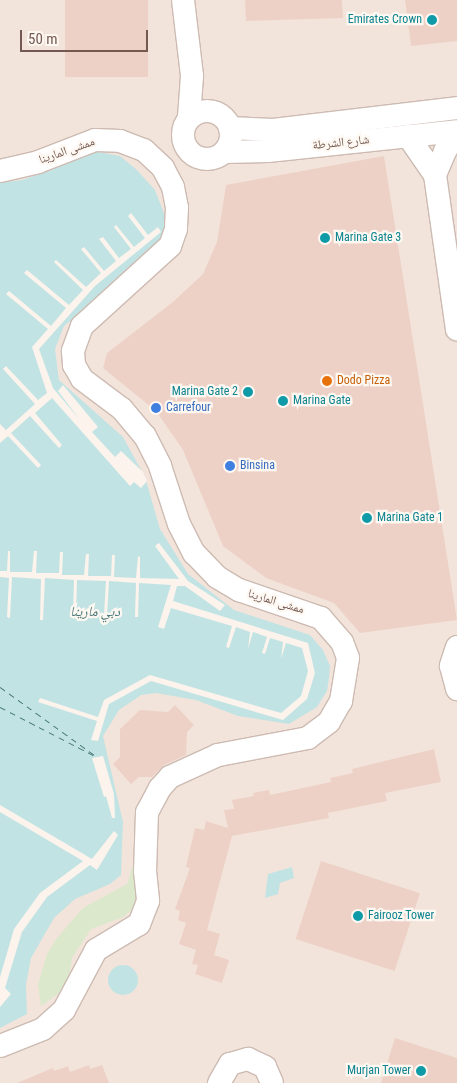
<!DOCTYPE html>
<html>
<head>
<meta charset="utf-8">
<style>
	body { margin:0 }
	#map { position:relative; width:457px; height:1083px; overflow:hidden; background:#fbf3ec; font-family:"Roboto Condensed","Noto Naskh Arabic",sans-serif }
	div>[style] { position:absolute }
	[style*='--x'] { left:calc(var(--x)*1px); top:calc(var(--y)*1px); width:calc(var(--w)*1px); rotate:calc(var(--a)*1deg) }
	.residential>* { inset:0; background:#f2e4db; transform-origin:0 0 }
	.green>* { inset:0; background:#dbe8cb }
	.water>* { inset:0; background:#c2e3e3 }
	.round { border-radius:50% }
	.pier>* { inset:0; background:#fbf3ec }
	.ferry>* { height:1px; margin-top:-0.5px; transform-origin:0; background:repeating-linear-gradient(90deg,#467677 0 6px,transparent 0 11px) }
	.building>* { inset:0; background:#eed1c6; transform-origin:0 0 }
	.roads { filter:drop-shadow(1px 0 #cdbbb2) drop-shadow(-1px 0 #cdbbb2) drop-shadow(0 1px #cdbbb2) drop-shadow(0 -1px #cdbbb2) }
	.minor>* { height:22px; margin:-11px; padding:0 11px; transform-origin:11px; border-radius:11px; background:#fff }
	.minor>.ring { margin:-11px; padding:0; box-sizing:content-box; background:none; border:22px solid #fff; border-radius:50% }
	.dots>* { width:14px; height:14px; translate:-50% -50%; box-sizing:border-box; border:2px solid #fef8f2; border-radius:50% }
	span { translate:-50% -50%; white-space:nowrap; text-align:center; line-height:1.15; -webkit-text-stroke:4.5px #fef8f2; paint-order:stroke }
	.culture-label { font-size:12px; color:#0d838f }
	.right { translate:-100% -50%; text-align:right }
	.left { translate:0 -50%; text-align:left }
	.street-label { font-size:12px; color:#745951 }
	.food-label { font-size:12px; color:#c56008 }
	.shop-label { font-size:12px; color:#366cbe }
	.water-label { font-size:14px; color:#467677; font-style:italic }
	.scale { position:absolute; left:20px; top:30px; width:128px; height:22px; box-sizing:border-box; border:2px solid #745951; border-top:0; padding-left:6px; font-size:15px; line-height:18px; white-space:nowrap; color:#745951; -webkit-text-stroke:4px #fef8f2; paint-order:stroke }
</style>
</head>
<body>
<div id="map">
	<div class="residential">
		<i style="left:0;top:0;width:457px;height:1083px"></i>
	</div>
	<div class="green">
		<i style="clip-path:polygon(138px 821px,140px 892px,133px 909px,123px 917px,91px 929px,72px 958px,69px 979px,62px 991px,41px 1006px,38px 985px,47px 954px,57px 938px,83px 908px,127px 884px,133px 865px,135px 823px)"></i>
	</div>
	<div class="water">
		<i style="clip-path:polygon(93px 151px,120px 156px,137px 170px,155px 190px,164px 213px,165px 225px,161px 241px,147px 261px,64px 326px,55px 349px,59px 380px,123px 437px,145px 477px,160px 529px,188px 574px,234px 610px,310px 635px,323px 650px,330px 666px,329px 678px,327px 691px,317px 707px,289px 724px,238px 716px,196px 700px,156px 693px,141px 695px,119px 710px,103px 736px,123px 822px,121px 875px,110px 884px,75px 899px,54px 918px,31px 958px,26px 985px,27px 1014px,0 1028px,0 183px,22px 180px,52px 170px,74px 156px)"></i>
		<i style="clip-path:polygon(292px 867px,294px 878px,280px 883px,278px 894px,265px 898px,268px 874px)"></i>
		<i class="round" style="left:108px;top:965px;width:30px;height:30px"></i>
	</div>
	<div class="pier">
		<i style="clip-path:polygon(131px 213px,148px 235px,158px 227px,161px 232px,95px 286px,39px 349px,53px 388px,80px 420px,58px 391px,63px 385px,98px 427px,92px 432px,115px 457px,121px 451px,143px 472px,147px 481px,141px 488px,134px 482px,130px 486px,52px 398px,35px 413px,62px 445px,59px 448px,30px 416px,11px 433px,41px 465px,38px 468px,8px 436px,0 443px,0 424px,6px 430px,35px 404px,3px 369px,6px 366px,38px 400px,47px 393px,32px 347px,48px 329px,6px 294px,9px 291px,51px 326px,66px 308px,24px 273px,27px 270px,69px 305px,83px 290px,54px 262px,56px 260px,86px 287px,101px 273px,81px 249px,84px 247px,104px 271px,116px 261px,99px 239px,103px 237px,119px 258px,131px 249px,114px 227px,116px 225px,134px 247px,145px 238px,128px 216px)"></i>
		<i style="clip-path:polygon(159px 543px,188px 581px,225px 605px,220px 611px,185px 586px,177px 586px,173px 601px,308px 643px,315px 673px,307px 699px,283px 720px,151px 681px,109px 704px,98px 741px,91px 740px,97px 721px,38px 702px,40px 698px,98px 717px,104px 700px,150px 675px,281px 713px,301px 696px,308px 671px,302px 648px,286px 643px,281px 659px,283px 642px,270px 638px,265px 654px,262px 653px,267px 637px,253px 632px,248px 649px,250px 632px,236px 627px,229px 648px,226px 647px,232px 626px,171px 608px,164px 629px,158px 627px,171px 585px,139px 583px,138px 617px,135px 617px,136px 583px,109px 581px,107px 615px,104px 615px,106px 581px,77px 580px,76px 614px,73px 614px,74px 580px,45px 578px,43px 620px,40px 620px,41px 579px,12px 577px,10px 618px,7px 617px,9px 578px,0 577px,0 571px,7px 571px,8px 551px,10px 551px,10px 572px,32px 572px,34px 551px,37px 551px,36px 573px,59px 573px,60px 552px,63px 552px,62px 575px,84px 575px,86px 554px,89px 554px,88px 576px,111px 576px,112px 555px,115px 555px,114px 577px,136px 578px,138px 556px,140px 557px,140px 578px,179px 579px,155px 546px)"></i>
		<i style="clip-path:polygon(103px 756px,114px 794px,115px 818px,112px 818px,106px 796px,104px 797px,92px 758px)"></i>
		<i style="clip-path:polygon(0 805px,92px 859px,114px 831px,118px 835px,97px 870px,90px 865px,47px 897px,22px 932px,5px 988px,11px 994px,0 1007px,0 977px,14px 929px,40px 893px,83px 861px,0 812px)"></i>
	</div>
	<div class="ferry">
		<i style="--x:0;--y:687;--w:120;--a:35.8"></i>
		<i style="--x:0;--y:707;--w:105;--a:27.3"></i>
	</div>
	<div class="building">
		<i style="left:65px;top:0;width:83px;height:77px"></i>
		<i style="clip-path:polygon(245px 0,342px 0,343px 18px,246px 21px)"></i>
		<i style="clip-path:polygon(405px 0,457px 0,457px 41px,411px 46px)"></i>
		<i style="clip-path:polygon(384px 156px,457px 620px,360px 633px,334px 603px,266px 578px,223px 546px,183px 450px,156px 411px,103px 368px,107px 353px,173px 302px,203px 274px,217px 242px,226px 185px)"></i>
		<i style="clip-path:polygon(175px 705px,194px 725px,187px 732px,186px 755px,164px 765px,152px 777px,139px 777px,131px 784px,113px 764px,120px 757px,120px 729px,140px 710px,168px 712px)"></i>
		<i style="clip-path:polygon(434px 749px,441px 782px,385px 793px,387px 801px,328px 813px,329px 818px,232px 836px,207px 930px,220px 934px,214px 955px,229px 960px,222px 983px,195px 974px,198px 965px,192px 964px,196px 950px,179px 944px,186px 923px,178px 920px,180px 911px,175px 909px,190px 868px,186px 867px,195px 828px,204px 830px,206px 821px,228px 828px,224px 810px,234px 809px,232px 800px,254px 796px,253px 793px,269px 790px,270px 795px,331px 782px,330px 778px,353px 773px,352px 769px)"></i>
		<i style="left:321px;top:861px;width:104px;height:82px;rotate:18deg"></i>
		<i style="clip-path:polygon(395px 1038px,457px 1058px,457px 1083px,381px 1083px)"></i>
		<i style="clip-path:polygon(89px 1065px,90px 1069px,102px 1065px,109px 1083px,17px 1083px,53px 1068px,54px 1071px,68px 1066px,70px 1072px)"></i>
	</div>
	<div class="roads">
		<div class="minor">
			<i style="--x:183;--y:0;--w:77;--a:83.2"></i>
			<i style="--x:192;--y:76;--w:41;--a:94.2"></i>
			<i class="ring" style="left:183px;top:111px;width:26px;height:26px"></i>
			<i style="--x:230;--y:128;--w:43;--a:2.7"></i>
			<i style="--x:273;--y:130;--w:185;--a:-6.8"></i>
			<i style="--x:408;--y:136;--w:47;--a:55.3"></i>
			<i style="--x:435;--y:175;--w:156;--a:81.9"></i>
			<i style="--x:224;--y:152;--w:44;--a:-1.3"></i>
			<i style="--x:268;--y:151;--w:190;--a:-6"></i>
			<i style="--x:0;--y:171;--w:39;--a:-13"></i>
			<i style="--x:38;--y:162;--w:61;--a:-21.1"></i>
			<i style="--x:95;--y:140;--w:25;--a:2"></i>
			<i style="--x:120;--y:141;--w:26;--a:21"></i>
			<i style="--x:144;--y:150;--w:26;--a:43"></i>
			<i style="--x:163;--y:168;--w:21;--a:62"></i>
			<i style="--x:173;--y:187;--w:21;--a:79"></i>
			<i style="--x:177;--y:208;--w:21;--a:93"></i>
			<i style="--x:176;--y:229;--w:18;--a:109"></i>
			<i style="--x:170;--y:246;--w:119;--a:137.7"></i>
			<i style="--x:82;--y:326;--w:27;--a:110"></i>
			<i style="--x:73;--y:351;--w:14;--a:86"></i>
			<i style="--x:74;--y:365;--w:16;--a:60"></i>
			<i style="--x:82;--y:379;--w:50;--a:36.9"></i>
			<i style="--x:122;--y:409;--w:35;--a:50"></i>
			<i style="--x:145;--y:436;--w:34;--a:63"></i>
			<i style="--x:160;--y:466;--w:61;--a:71.9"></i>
			<i style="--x:179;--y:524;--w:33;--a:63"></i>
			<i style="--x:194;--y:553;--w:33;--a:46"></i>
			<i style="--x:217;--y:577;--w:26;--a:31"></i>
			<i style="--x:239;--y:590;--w:87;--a:18.9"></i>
			<i style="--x:321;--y:618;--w:32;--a:49"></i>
			<i style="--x:342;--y:642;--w:17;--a:69"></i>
			<i style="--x:348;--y:658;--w:44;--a:99.2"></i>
			<i style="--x:341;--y:701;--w:24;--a:120"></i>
			<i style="--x:329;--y:722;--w:26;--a:143"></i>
			<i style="--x:308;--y:738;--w:92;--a:169.3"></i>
			<i style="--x:218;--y:755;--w:53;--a:155.4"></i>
			<i style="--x:170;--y:777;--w:15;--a:132"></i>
			<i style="--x:160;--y:788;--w:27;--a:118"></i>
			<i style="--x:147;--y:812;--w:59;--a:91.9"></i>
			<i style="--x:145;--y:871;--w:30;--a:84"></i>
			<i style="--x:148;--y:901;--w:25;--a:111"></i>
			<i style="--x:139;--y:924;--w:50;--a:148.8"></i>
			<i style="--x:96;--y:950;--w:68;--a:118.1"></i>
			<i style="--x:64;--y:1010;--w:28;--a:138"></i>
			<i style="--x:43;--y:1029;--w:46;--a:158.4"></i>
			<i style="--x:435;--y:175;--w:26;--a:-67"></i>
			<i style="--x:445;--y:151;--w:22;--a:-56"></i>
			<i style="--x:457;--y:647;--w:20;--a:108"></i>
			<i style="--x:451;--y:666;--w:24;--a:75"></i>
			<i style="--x:219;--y:1083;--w:22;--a:-60"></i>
			<i style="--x:230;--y:1064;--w:19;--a:-16"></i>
			<i style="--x:248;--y:1059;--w:19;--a:25"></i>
			<i style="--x:265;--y:1067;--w:17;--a:66"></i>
		</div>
	</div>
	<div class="dots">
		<i style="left:432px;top:20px;background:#0f9aa8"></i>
		<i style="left:325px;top:238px;background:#0f9aa8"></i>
		<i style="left:327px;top:381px;background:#e8710a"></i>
		<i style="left:248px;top:392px;background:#0f9aa8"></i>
		<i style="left:283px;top:401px;background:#0f9aa8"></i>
		<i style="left:156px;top:408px;background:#3f7fe0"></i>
		<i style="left:230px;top:466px;background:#3f7fe0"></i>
		<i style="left:367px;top:518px;background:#0f9aa8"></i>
		<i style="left:358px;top:916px;background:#0f9aa8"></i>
		<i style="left:421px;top:1071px;background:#0f9aa8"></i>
	</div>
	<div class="culture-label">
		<span class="right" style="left:422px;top:20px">Emirates Crown</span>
		<span class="left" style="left:335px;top:238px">Marina Gate 3</span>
		<span class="right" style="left:238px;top:392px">Marina Gate 2</span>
		<span class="left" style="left:293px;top:401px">Marina Gate</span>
		<span class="left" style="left:377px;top:518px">Marina Gate 1</span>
		<span class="left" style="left:368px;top:916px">Fairooz Tower</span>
		<span class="right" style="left:411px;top:1071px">Murjan Tower</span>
	</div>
	<div class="street-label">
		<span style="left:341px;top:143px;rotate:-6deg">شارع الشرطة</span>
		<span style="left:67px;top:151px;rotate:-19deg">ممشى المارينا</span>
		<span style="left:276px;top:602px;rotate:17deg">ممشى المارينا</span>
	</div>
	<div class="food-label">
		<span class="left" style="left:337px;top:381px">Dodo Pizza</span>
	</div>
	<div class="shop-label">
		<span class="left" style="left:166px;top:408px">Carrefour</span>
		<span class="left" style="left:240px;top:466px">Binsina</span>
	</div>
	<div class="water-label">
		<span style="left:95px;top:611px">دبي مارينا</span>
	</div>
	<div class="scale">50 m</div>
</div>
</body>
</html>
